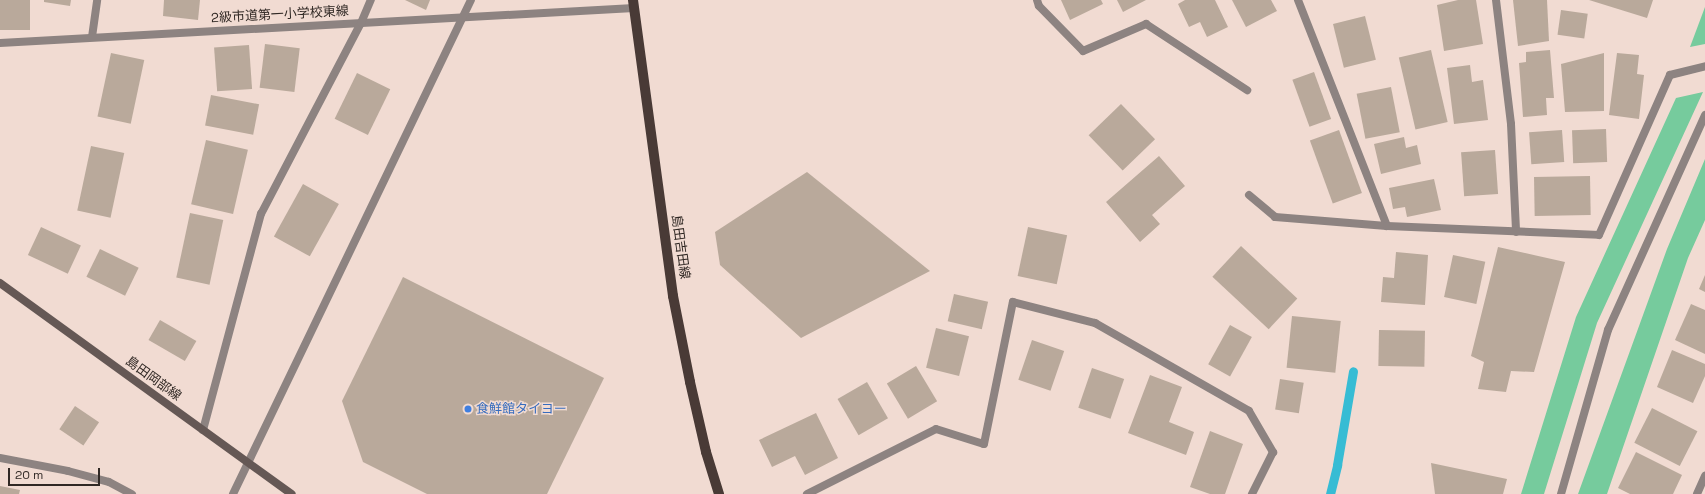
<!DOCTYPE html>
<html>
<head>
<meta charset="utf-8">
<style>
	body { margin:0 }
	#map { position:relative; width:1705px; height:494px; overflow:hidden; background:#f1dbd2; font-family:"Space Grotesk","Noto Sans JP",sans-serif }
	div>[style] { position:absolute }
	[style*='--x'] { left:calc(var(--x)*1px); top:calc(var(--y)*1px); width:calc(var(--w)*1px); rotate:calc(var(--a)*1deg) }
	.green>* { inset:0; background:#76cb9d }
	.stream>* { height:9px; margin:-4.5px; padding:0 4.5px; transform-origin:4.5px; border-radius:4.5px; background:#37bcd4 }
	.building>* { inset:0; background:#b9a99b; transform-origin:0 0 }
	.minor>* { height:8px; margin:-4px; padding:0 4px; transform-origin:4px; border-radius:4px; background:#8d8381 }
	.tertiary>* { height:8px; margin:-4px; padding:0 4px; transform-origin:4px; border-radius:4px; background:#8d8381 }
	.secondary>* { height:8px; margin:-4px; padding:0 4px; transform-origin:4px; border-radius:4px; background:#655855 }
	.primary>* { height:10px; margin:-5px; padding:0 5px; transform-origin:5px; border-radius:5px; background:#493a36 }
	.dots>* { width:11px; height:11px; translate:-50% -50%; box-sizing:border-box; border:2px solid #f1dbd2; border-radius:50% }
	span { translate:-50% -50%; white-space:nowrap; text-align:center; line-height:1.15; -webkit-text-stroke:3px #f1dbd2; paint-order:stroke }
	.street-label { font-size:13px; color:#302824 }
	.shop-label { font-size:13px; color:#366cbe }
	.left { translate:0 -50%; text-align:left }
	.scale { position:absolute; left:8px; top:468px; width:92px; height:18px; box-sizing:border-box; border:2px solid #302824; border-top:0; padding-left:5px; font-size:12px; line-height:14px; white-space:nowrap; color:#302824; -webkit-text-stroke:3px #f1dbd2; paint-order:stroke }
</style>
</head>
<body>
<div id="map">
	<div class="green">
		<i style="clip-path:polygon(1705px 7px,1705px 44px,1690px 47px)"></i>
		<i style="clip-path:polygon(1703px 92px,1597px 323px,1544px 494px,1521px 494px,1576px 317px,1676px 98px)"></i>
		<i style="clip-path:polygon(1705px 159px,1705px 220px,1688px 258px,1607px 494px,1578px 494px,1667px 249px)"></i>
	</div>
	<div class="stream">
		<i style="--x:1330;--y:494;--w:30;--a:-76"></i>
		<i style="--x:1337;--y:465;--w:95;--a:-80.3"></i>
	</div>
	<div class="building">
		<i style="left:0;top:0;width:30px;height:30px"></i>
		<i style="clip-path:polygon(44px 0,71px 0,70px 6px,44px 2px)"></i>
		<i style="clip-path:polygon(164px 0,200px 0,198px 20px,163px 16px)"></i>
		<i style="clip-path:polygon(405px 0,430px 0,426px 10px)"></i>
		<i style="clip-path:polygon(1061px 0,1101px 0,1103px 4px,1070px 20px)"></i>
		<i style="clip-path:polygon(1117px 0,1146px 0,1123px 12px)"></i>
		<i style="clip-path:polygon(1185px 0,1215px 0,1228px 27px,1207px 37px,1200px 22px,1189px 27px,1178px 4px)"></i>
		<i style="clip-path:polygon(1232px 0,1271px 0,1277px 11px,1246px 27px)"></i>
		<i style="clip-path:polygon(1458px 0,1476px 0,1483px 44px,1444px 51px,1437px 5px)"></i>
		<i style="clip-path:polygon(1513px 0,1547px 0,1549px 41px,1518px 46px)"></i>
		<i style="clip-path:polygon(1589px 0,1653px 0,1647px 18px)"></i>
		<i style="left:1561px;top:10px;width:27px;height:25px;rotate:8deg"></i>
		<i style="left:1365px;top:16px;width:45px;height:33px;rotate:76deg"></i>
		<i style="left:265px;top:44px;width:35px;height:44px;rotate:7deg"></i>
		<i style="left:249px;top:45px;width:44px;height:35px;rotate:86deg"></i>
		<i style="left:1431px;top:50px;width:74px;height:33px;rotate:77deg"></i>
		<i style="clip-path:polygon(1550px 50px,1554px 98px,1546px 98px,1547px 115px,1523px 117px,1519px 63px,1526px 62px,1526px 52px)"></i>
		<i style="left:111px;top:53px;width:34px;height:65px;rotate:12deg"></i>
		<i style="clip-path:polygon(1604px 53px,1604px 111px,1565px 112px,1561px 64px)"></i>
		<i style="clip-path:polygon(1617px 53px,1639px 55px,1637px 74px,1644px 75px,1639px 119px,1609px 115px)"></i>
		<i style="clip-path:polygon(1470px 65px,1472px 82px,1483px 80px,1488px 120px,1454px 124px,1447px 68px)"></i>
		<i style="left:1314px;top:72px;width:50px;height:23px;rotate:70deg"></i>
		<i style="left:357px;top:73px;width:37px;height:51px;rotate:26deg"></i>
		<i style="left:1391px;top:87px;width:46px;height:35px;rotate:79deg"></i>
		<i style="left:211px;top:95px;width:49px;height:31px;rotate:11deg"></i>
		<i style="left:1121px;top:104px;width:49px;height:45px;rotate:46deg"></i>
		<i style="left:1606px;top:129px;width:33px;height:34px;rotate:88deg"></i>
		<i style="left:1339px;top:130px;width:67px;height:31px;rotate:70deg"></i>
		<i style="left:1562px;top:130px;width:32px;height:33px;rotate:86deg"></i>
		<i style="clip-path:polygon(1404px 137px,1406px 148px,1417px 145px,1421px 164px,1381px 174px,1374px 144px)"></i>
		<i style="left:206px;top:140px;width:43px;height:66px;rotate:13deg"></i>
		<i style="left:91px;top:146px;width:34px;height:66px;rotate:12deg"></i>
		<i style="left:1495px;top:150px;width:44px;height:34px;rotate:86deg"></i>
		<i style="clip-path:polygon(1159px 156px,1185px 186px,1152px 215px,1160px 224px,1140px 242px,1106px 202px)"></i>
		<i style="clip-path:polygon(807px 172px,930px 271px,801px 338px,720px 265px,715px 232px)"></i>
		<i style="left:1590px;top:176px;width:39px;height:56px;rotate:89deg"></i>
		<i style="clip-path:polygon(1434px 179px,1441px 210px,1407px 217px,1405px 207px,1393px 209px,1389px 188px)"></i>
		<i style="left:303px;top:184px;width:41px;height:60px;rotate:29deg"></i>
		<i style="left:190px;top:213px;width:34px;height:66px;rotate:12deg"></i>
		<i style="left:41px;top:227px;width:44px;height:31px;rotate:25deg"></i>
		<i style="left:1028px;top:227px;width:40px;height:50px;rotate:12deg"></i>
		<i style="left:1241px;top:246px;width:77px;height:42px;rotate:43deg"></i>
		<i style="clip-path:polygon(1498px 247px,1565px 262px,1534px 372px,1511px 371px,1506px 392px,1478px 389px,1484px 362px,1471px 356px)"></i>
		<i style="left:100px;top:249px;width:43px;height:31px;rotate:26deg"></i>
		<i style="clip-path:polygon(1396px 252px,1428px 255px,1425px 305px,1381px 302px,1383px 277px,1394px 278px)"></i>
		<i style="left:1453px;top:255px;width:33px;height:43px;rotate:12deg"></i>
		<i style="clip-path:polygon(1705px 275px,1705px 292px,1699px 289px)"></i>
		<i style="clip-path:polygon(403px 277px,604px 378px,547px 494px,427px 494px,363px 462px,342px 401px)"></i>
		<i style="left:954px;top:294px;width:35px;height:28px;rotate:13deg"></i>
		<i style="clip-path:polygon(1691px 304px,1705px 310px,1705px 354px,1675px 340px)"></i>
		<i style="left:1292px;top:316px;width:49px;height:52px;rotate:6deg"></i>
		<i style="left:160px;top:320px;width:42px;height:23px;rotate:30deg"></i>
		<i style="left:1230px;top:325px;width:25px;height:45px;rotate:29deg"></i>
		<i style="left:936px;top:328px;width:34px;height:41px;rotate:14deg"></i>
		<i style="left:1379px;top:330px;width:46px;height:36px;rotate:1deg"></i>
		<i style="left:1032px;top:340px;width:34px;height:42px;rotate:19deg"></i>
		<i style="clip-path:polygon(1672px 350px,1705px 364px,1705px 376px,1693px 403px,1657px 387px)"></i>
		<i style="left:916px;top:366px;width:41px;height:34px;rotate:59deg"></i>
		<i style="left:1092px;top:368px;width:34px;height:42px;rotate:19deg"></i>
		<i style="clip-path:polygon(1150px 375px,1182px 387px,1169px 422px,1194px 432px,1186px 455px,1128px 433px)"></i>
		<i style="left:1280px;top:379px;width:24px;height:31px;rotate:9deg"></i>
		<i style="left:867px;top:382px;width:42px;height:34px;rotate:60deg"></i>
		<i style="left:75px;top:406px;width:29px;height:28px;rotate:34deg"></i>
		<i style="left:1652px;top:408px;width:51px;height:39px;rotate:27deg"></i>
		<i style="clip-path:polygon(816px 413px,838px 458px,805px 475px,795px 456px,772px 467px,759px 440px)"></i>
		<i style="clip-path:polygon(1210px 431px,1243px 444px,1225px 494px,1210px 494px,1190px 487px)"></i>
		<i style="clip-path:polygon(1636px 452px,1682px 475px,1673px 494px,1630px 494px,1618px 488px)"></i>
		<i style="clip-path:polygon(1431px 463px,1507px 479px,1503px 494px,1435px 494px)"></i>
		<i style="clip-path:polygon(0 486px,20px 490px,19px 494px,0 494px)"></i>
	</div>
	<div class="minor">
		<i style="--x:1037;--y:0;--w:6;--a:72"></i>
		<i style="--x:1039;--y:6;--w:63;--a:45.6"></i>
		<i style="--x:1083;--y:51;--w:69;--a:-23.2"></i>
		<i style="--x:1146;--y:24;--w:121;--a:33.2"></i>
		<i style="--x:1298;--y:0;--w:243;--a:68.5"></i>
		<i style="--x:1496;--y:0;--w:125;--a:83.1"></i>
		<i style="--x:1511;--y:124;--w:108;--a:87.3"></i>
		<i style="--x:92;--y:37;--w:37;--a:-82"></i>
		<i style="--x:0;--y:43;--w:635;--a:-3.16"></i>
		<i style="--x:1249;--y:195;--w:34;--a:40"></i>
		<i style="--x:1275;--y:217;--w:112;--a:4.6"></i>
		<i style="--x:1387;--y:226;--w:212;--a:2.4"></i>
		<i style="--x:1599;--y:235;--w:175;--a:-66.1"></i>
		<i style="--x:1670;--y:75;--w:36;--a:-14"></i>
		<i style="--x:203;--y:430;--w:224;--a:-75"></i>
		<i style="--x:261;--y:214;--w:216;--a:-62.4"></i>
		<i style="--x:361;--y:23;--w:25;--a:-67"></i>
		<i style="--x:0;--y:458;--w:69;--a:10.8"></i>
		<i style="--x:68;--y:471;--w:42;--a:15"></i>
		<i style="--x:109;--y:482;--w:26;--a:28"></i>
		<i style="--x:807;--y:494;--w:144;--a:-26.7"></i>
		<i style="--x:936;--y:429;--w:50;--a:17.4"></i>
		<i style="--x:984;--y:444;--w:145;--a:-78.5"></i>
		<i style="--x:1013;--y:302;--w:85;--a:14.4"></i>
		<i style="--x:1095;--y:323;--w:177;--a:29.7"></i>
		<i style="--x:1249;--y:411;--w:48;--a:59.7"></i>
		<i style="--x:1273;--y:452;--w:47;--a:116.6"></i>
		<i style="--x:1561;--y:494;--w:171;--a:-74"></i>
		<i style="--x:1608;--y:330;--w:236;--a:-65.7"></i>
		<i style="--x:1697;--y:494;--w:20;--a:-66"></i>
	</div>
	<div class="tertiary">
		<i style="--x:233;--y:494;--w:548;--a:-64.28"></i>
	</div>
	<div class="secondary">
		<i style="--x:0;--y:283;--w:360;--a:35.9"></i>
	</div>
	<div class="primary">
		<i style="--x:633;--y:0;--w:299;--a:82.3"></i>
		<i style="--x:673;--y:296;--w:88;--a:78.8"></i>
		<i style="--x:690;--y:382;--w:72;--a:77.1"></i>
		<i style="--x:706;--y:452;--w:44;--a:72.8"></i>
	</div>
	<div class="dots">
		<i style="left:468px;top:409px;background:#3f7fe0"></i>
	</div>
	<div class="street-label">
		<span style="left:280px;top:15px;rotate:-3deg">2級市道第一小学校東線</span>
		<span style="left:680px;top:247px;rotate:82deg">島田吉田線</span>
		<span style="left:153px;top:379px;rotate:36deg">島田岡部線</span>
	</div>
	<div class="shop-label">
		<span class="left" style="left:476px;top:409px">食鮮館タイヨー</span>
	</div>
	<div class="scale">20 m</div>
</div>
</body>
</html>
